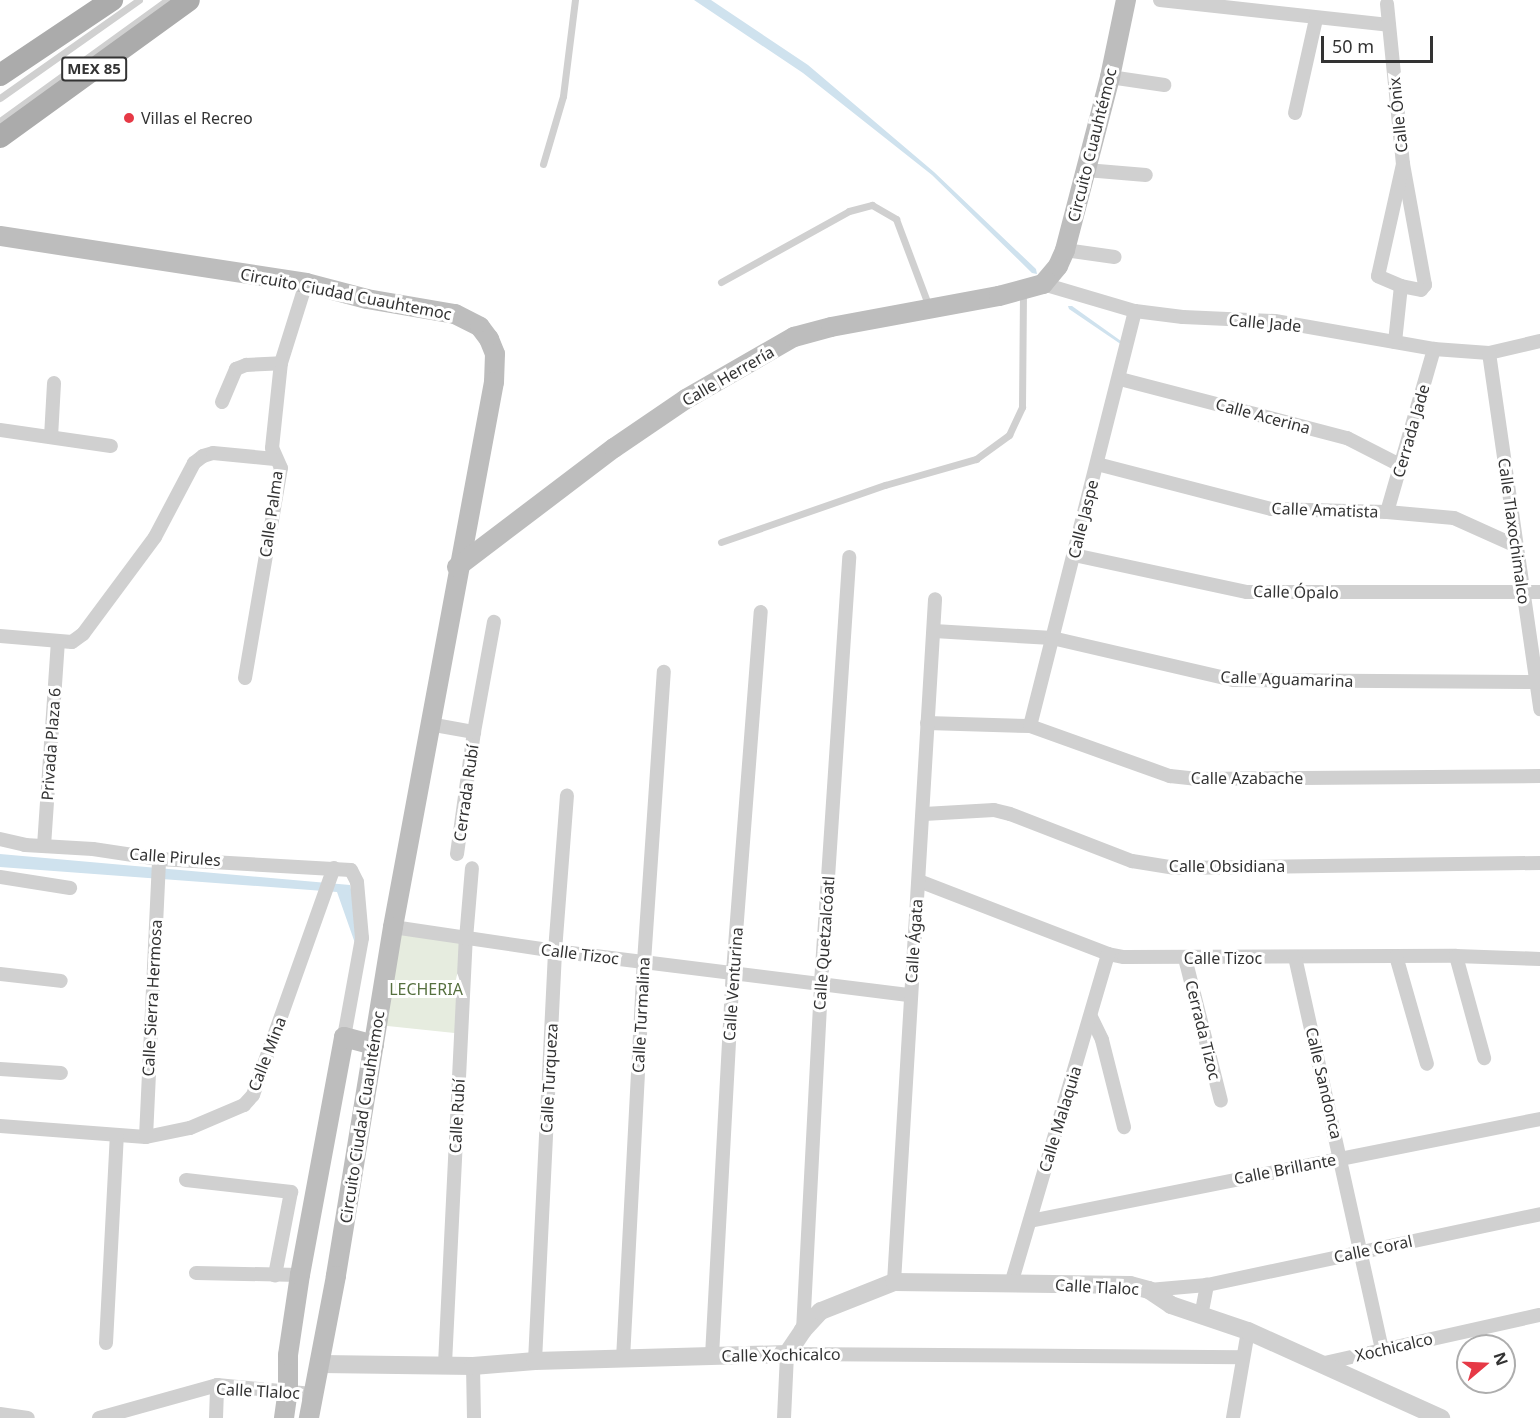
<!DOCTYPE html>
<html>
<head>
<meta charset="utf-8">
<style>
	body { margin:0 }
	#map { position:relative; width:1540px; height:1418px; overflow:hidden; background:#fff; font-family:"Noto Sans",sans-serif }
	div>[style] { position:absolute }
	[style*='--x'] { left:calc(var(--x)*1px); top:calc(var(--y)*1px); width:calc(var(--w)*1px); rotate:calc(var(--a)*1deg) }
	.green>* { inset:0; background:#e6ecdf }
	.water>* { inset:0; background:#cfe2ee }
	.service>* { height:7px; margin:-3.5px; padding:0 3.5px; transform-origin:3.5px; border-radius:3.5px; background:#d0d0d0 }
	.minor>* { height:14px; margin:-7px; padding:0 7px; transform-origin:7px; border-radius:7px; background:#d0d0d0 }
	.tertiary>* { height:18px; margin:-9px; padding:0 9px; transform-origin:9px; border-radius:9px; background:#d0d0d0 }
	.secondary>* { height:20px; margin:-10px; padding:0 10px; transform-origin:10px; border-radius:10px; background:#bdbdbd }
	.primary>* { height:22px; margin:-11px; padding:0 11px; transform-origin:11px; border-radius:11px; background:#ababab }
	.dots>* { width:16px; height:16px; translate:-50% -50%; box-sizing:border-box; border:3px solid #fff; border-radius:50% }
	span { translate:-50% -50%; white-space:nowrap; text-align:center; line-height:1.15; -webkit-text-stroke:6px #fff; paint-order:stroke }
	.shield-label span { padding:2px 4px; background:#fff; border:2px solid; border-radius:4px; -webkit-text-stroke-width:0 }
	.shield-label { font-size:15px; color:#333; font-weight:700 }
	.street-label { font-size:16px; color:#333 }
	.poi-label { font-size:16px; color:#333 }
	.left { translate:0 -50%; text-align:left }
	.park-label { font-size:16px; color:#56703f }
	.north { position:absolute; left:1456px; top:1334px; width:60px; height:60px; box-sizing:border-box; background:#fff; border:2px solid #adadad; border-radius:50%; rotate:71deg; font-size:16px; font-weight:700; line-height:24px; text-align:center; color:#333 }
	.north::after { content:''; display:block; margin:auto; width:21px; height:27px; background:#e63946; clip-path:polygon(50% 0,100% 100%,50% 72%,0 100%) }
	.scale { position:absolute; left:1321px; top:36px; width:112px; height:27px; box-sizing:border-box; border:3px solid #333; border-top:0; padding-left:8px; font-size:18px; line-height:21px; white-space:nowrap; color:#333; -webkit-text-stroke:4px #fff; paint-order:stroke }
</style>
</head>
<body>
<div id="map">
	<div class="green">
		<i style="clip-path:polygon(396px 930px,468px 939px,464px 1034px,378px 1025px)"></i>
	</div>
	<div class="water">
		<i style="clip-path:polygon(694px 0,711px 0,808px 65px,934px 172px,1036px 269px,1037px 274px,1032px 273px,932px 175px,803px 73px)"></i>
		<i style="clip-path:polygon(1068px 306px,1072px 306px,1121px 341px,1122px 345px,1069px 309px)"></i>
		<i style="clip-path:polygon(0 854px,350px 885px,361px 938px,356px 946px,337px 892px,0 867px)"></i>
	</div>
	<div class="service">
		<i style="--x:0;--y:98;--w:170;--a:-35.2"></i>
		<i style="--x:0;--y:121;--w:206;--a:-35.9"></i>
		<i style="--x:543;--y:164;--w:71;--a:-73.6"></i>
		<i style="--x:563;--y:96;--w:97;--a:-82.9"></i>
		<i style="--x:721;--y:282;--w:146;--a:-29"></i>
		<i style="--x:849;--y:211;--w:24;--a:-15"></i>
		<i style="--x:872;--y:205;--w:28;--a:30"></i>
		<i style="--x:896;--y:219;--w:94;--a:69.4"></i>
		<i style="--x:721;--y:542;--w:174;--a:-19.2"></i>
		<i style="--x:885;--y:485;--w:95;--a:-15.9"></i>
		<i style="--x:976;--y:459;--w:41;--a:-36"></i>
		<i style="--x:1009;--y:435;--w:31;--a:-65"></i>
		<i style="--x:1022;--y:407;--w:115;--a:-89.5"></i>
	</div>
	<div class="minor">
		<i style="--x:1160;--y:0;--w:230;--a:6.2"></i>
		<i style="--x:1387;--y:4;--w:161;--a:84.3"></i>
		<i style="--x:1403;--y:164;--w:123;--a:79.7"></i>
		<i style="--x:1425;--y:285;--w:6;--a:129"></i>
		<i style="--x:1421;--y:290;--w:20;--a:-169"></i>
		<i style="--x:1401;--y:286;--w:25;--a:-157"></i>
		<i style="--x:1378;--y:276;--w:115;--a:-77.4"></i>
		<i style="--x:1110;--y:77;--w:55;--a:8.4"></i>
		<i style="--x:1295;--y:113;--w:96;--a:-77.4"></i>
		<i style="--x:1086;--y:170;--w:60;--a:4.8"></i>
		<i style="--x:1065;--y:250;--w:50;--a:8"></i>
		<i style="--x:1043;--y:284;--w:96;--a:16.4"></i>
		<i style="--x:1135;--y:311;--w:48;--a:7.1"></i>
		<i style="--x:1183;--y:317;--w:92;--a:2.5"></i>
		<i style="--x:1275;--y:321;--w:161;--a:10"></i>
		<i style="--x:1434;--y:349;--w:55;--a:4.2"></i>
		<i style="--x:1489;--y:353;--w:52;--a:-13.2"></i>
		<i style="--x:1395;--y:342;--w:56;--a:-83.9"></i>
		<i style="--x:1489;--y:353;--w:360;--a:81.8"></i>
		<i style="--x:1120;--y:379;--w:235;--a:14.6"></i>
		<i style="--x:1347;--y:438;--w:62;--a:27"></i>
		<i style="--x:222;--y:402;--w:36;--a:-67"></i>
		<i style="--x:236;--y:369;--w:11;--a:-22"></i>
		<i style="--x:246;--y:365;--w:35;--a:-3"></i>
		<i style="--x:0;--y:430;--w:112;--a:8.2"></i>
		<i style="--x:51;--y:437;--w:54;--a:-86.8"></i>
		<i style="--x:1097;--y:464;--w:180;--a:14.5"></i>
		<i style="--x:1271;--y:509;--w:116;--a:1.5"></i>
		<i style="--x:1387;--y:512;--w:67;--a:5.1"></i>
		<i style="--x:1454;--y:518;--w:68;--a:24.3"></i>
		<i style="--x:1387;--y:512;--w:170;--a:-73.9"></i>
		<i style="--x:1074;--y:555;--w:177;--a:12.1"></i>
		<i style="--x:1247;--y:592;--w:293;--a:0"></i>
		<i style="--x:934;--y:631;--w:118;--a:3.4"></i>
		<i style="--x:1052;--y:638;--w:187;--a:13"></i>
		<i style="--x:1234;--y:680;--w:302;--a:0.4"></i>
		<i style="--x:0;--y:636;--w:72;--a:4.8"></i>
		<i style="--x:72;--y:642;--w:14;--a:-36"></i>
		<i style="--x:83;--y:634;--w:121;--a:-53.4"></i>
		<i style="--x:155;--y:537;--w:84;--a:-62.2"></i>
		<i style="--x:194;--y:463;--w:11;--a:-38"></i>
		<i style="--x:203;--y:456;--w:10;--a:-17"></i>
		<i style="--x:213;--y:453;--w:62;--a:5.5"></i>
		<i style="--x:245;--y:678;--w:213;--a:-80.3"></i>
		<i style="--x:281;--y:468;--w:22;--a:-114"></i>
		<i style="--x:272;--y:448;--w:85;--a:-84"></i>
		<i style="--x:281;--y:363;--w:84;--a:-72.6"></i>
		<i style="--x:927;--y:723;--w:103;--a:1.7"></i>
		<i style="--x:1030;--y:726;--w:149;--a:19.7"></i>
		<i style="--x:1170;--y:776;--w:28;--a:6"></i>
		<i style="--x:1198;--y:779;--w:342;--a:-0.5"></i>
		<i style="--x:429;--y:724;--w:46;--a:10.1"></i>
		<i style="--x:1030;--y:726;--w:428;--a:-75.8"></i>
		<i style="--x:924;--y:814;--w:70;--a:-3.3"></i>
		<i style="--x:994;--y:810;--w:16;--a:14"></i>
		<i style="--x:1010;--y:814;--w:131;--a:21.1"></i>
		<i style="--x:1132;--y:861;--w:44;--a:9.2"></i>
		<i style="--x:1175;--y:868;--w:365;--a:-0.8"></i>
		<i style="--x:0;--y:839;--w:26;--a:13"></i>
		<i style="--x:25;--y:845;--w:68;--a:3.4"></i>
		<i style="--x:93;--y:849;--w:67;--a:8.6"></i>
		<i style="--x:159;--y:859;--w:192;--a:3.3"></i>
		<i style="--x:351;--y:870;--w:13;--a:63"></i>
		<i style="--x:357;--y:882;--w:56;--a:84.9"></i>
		<i style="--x:362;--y:938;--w:101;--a:100.3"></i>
		<i style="--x:44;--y:846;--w:203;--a:-86.1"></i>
		<i style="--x:457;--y:854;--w:123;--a:-82.1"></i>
		<i style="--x:474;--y:732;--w:112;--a:-79.7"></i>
		<i style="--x:0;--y:877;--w:71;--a:8.9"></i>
		<i style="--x:919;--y:881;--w:203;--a:21.1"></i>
		<i style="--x:1108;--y:954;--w:16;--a:11"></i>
		<i style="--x:1124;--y:957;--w:332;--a:-0.2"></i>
		<i style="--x:1456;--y:956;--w:84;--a:2"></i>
		<i style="--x:393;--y:927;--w:164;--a:8.4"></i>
		<i style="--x:555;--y:951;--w:358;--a:7.1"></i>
		<i style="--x:1396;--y:956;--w:112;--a:74"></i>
		<i style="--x:1456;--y:956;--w:106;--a:74.6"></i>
		<i style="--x:1295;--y:957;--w:402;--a:77.5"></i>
		<i style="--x:1185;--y:958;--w:147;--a:75.9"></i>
		<i style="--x:0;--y:974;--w:61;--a:6.5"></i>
		<i style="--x:1091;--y:1017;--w:25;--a:64"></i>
		<i style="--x:1102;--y:1040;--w:90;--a:75.8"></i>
		<i style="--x:0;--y:1069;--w:61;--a:3.8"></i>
		<i style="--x:0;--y:1126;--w:146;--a:4.3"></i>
		<i style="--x:146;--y:1137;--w:45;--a:-11.6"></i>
		<i style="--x:190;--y:1128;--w:59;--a:-23.1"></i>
		<i style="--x:244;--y:1105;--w:13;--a:-48"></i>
		<i style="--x:253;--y:1095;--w:241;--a:-70.4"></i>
		<i style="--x:146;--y:1137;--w:278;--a:-87.3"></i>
		<i style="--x:186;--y:1180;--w:106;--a:6.5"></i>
		<i style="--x:291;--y:1192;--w:85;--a:100.9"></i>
		<i style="--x:1030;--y:1221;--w:520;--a:-11.31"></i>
		<i style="--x:196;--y:1273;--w:104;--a:1.1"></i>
		<i style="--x:894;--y:1282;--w:684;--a:-86.56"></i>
		<i style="--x:1011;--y:1284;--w:344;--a:-73.6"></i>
		<i style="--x:1149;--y:1290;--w:58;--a:-4.9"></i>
		<i style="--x:1207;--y:1285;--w:340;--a:-12"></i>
		<i style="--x:1201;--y:1316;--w:32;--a:-79"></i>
		<i style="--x:803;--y:1330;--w:347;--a:-87"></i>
		<i style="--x:821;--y:983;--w:427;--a:-86.2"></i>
		<i style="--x:106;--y:1343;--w:207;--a:-87"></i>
		<i style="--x:712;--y:1356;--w:385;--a:-86.9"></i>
		<i style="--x:733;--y:972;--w:361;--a:-85.6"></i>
		<i style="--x:623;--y:1359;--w:398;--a:-87"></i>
		<i style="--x:644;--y:962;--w:291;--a:-86.1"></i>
		<i style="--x:535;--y:1361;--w:410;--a:-87.2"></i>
		<i style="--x:555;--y:951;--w:156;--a:-85.6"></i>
		<i style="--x:445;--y:1364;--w:426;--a:-87.2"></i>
		<i style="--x:466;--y:939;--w:71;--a:-85.2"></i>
		<i style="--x:1320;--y:1364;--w:225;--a:-12.6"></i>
		<i style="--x:473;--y:1366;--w:52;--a:88.9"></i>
		<i style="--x:0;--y:1414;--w:28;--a:8"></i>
		<i style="--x:99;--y:1418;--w:123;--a:-15.6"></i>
		<i style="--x:217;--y:1385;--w:96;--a:5.4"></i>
		<i style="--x:216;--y:1418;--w:33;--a:-88"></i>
		<i style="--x:784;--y:1418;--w:64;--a:-87.3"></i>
		<i style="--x:787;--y:1354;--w:455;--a:0.4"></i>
		<i style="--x:1233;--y:1418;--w:88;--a:-80.2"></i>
	</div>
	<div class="tertiary">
		<i style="--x:321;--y:1364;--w:152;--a:0.8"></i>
		<i style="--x:473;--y:1366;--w:62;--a:-4.6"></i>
		<i style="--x:535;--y:1361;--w:252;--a:-1.6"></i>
		<i style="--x:787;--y:1354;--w:29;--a:-56"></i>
		<i style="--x:803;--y:1330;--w:26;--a:-47"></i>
		<i style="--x:821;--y:1311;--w:79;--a:-21.7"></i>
		<i style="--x:894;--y:1282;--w:236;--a:0.7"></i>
		<i style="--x:1130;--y:1285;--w:20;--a:15"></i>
		<i style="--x:1149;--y:1290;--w:27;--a:34"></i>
		<i style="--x:1171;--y:1305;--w:81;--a:18.7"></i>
		<i style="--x:1248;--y:1331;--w:212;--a:24.3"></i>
	</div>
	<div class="secondary">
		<i style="--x:0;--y:236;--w:310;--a:8.7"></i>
		<i style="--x:306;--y:283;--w:63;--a:14.7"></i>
		<i style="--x:367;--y:299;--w:89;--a:9.7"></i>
		<i style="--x:455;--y:314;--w:28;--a:27"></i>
		<i style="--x:480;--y:327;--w:15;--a:53"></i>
		<i style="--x:489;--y:339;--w:16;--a:68"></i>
		<i style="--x:495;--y:354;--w:28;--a:92"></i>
		<i style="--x:494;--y:382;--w:554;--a:100.5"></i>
		<i style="--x:393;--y:927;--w:354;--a:99.3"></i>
		<i style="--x:336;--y:1276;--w:145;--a:100.8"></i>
		<i style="--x:457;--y:567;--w:197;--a:-37.2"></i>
		<i style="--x:614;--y:448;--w:87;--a:-34.2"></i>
		<i style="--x:686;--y:399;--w:125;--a:-29.9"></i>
		<i style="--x:794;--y:337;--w:38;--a:-15"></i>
		<i style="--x:831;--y:327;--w:171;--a:-10.5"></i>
		<i style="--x:999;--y:296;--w:46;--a:-15.3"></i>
		<i style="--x:1043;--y:284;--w:23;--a:-50"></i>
		<i style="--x:1058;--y:266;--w:17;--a:-66"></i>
		<i style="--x:1065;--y:250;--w:179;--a:-75.4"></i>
		<i style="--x:1110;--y:77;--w:79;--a:-78.3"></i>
		<i style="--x:284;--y:1418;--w:27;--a:-82"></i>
		<i style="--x:288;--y:1391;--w:36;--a:-90"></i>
		<i style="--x:288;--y:1355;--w:81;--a:-81.5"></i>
		<i style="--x:300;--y:1275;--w:242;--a:-79.5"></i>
		<i style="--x:344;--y:1037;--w:31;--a:15"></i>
	</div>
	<div class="primary">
		<i style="--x:0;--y:75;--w:135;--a:-33.8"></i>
		<i style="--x:0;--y:137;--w:233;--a:-35.9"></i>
	</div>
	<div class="dots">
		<i style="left:129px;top:118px;background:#e63946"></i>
	</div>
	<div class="shield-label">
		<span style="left:94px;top:69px">MEX 85</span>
	</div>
	<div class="street-label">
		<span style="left:1398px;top:115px;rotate:-96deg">Calle Ónix</span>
		<span style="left:1092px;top:145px;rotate:-76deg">Circuito Cuauhtémoc</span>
		<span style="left:346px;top:294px;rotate:11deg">Circuito Ciudad Cuauhtemoc</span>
		<span style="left:1265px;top:323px;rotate:5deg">Calle Jade</span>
		<span style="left:728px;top:376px;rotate:-30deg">Calle Herrería</span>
		<span style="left:1263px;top:416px;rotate:15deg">Calle Acerina</span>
		<span style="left:1411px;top:431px;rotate:-74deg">Cerrada Jade</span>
		<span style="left:1325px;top:510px;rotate:2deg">Calle Amatista</span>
		<span style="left:271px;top:514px;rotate:-82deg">Calle Palma</span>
		<span style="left:1083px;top:519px;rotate:-76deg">Calle Jaspe</span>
		<span style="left:1514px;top:531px;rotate:82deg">Calle Tlaxochimalco</span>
		<span style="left:1296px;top:592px;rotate:1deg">Calle Ópalo</span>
		<span style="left:1287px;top:679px;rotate:2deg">Calle Aguamarina</span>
		<span style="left:51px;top:744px;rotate:-86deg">Privada Plaza 6</span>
		<span style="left:1247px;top:778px">Calle Azabache</span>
		<span style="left:466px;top:793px;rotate:-82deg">Cerrada Rubí</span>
		<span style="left:175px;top:857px;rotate:4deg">Calle Pirules</span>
		<span style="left:1227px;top:866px">Calle Obsidiana</span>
		<span style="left:914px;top:941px;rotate:-86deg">Calle Ágata</span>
		<span style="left:824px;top:943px;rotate:-86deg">Calle Quetzalcóatl</span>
		<span style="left:580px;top:954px;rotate:7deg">Calle Tizoc</span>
		<span style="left:1223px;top:958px">Calle Tizoc</span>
		<span style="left:733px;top:984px;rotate:-86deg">Calle Venturina</span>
		<span style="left:152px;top:998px;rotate:-87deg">Calle Sierra Hermosa</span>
		<span style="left:641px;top:1015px;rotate:-87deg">Calle Turmalina</span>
		<span style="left:1203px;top:1030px;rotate:76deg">Cerrada Tizoc</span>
		<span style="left:267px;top:1054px;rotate:-69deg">Calle Mina</span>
		<span style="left:549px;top:1078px;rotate:-87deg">Calle Turqueza</span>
		<span style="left:1324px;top:1083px;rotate:77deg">Calle Sandonca</span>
		<span style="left:457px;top:1116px;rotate:-87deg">Calle Rubí</span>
		<span style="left:362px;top:1117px;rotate:-81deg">Circuito Ciudad Cuauhtémoc</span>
		<span style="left:1060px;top:1119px;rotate:-73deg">Calle Malaquia</span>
		<span style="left:1285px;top:1169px;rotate:-11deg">Calle Brillante</span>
		<span style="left:1373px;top:1249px;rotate:-12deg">Calle Coral</span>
		<span style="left:1097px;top:1287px;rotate:3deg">Calle Tlaloc</span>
		<span style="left:1394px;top:1347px;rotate:-13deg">Xochicalco</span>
		<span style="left:781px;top:1355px;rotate:-1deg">Calle Xochicalco</span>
		<span style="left:258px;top:1391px;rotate:3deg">Calle Tlaloc</span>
	</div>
	<div class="poi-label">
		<span class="left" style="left:141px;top:118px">Villas el Recreo</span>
	</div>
	<div class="park-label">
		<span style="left:426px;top:989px">LECHERIA</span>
	</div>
	<div class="north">N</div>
	<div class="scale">50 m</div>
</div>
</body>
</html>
